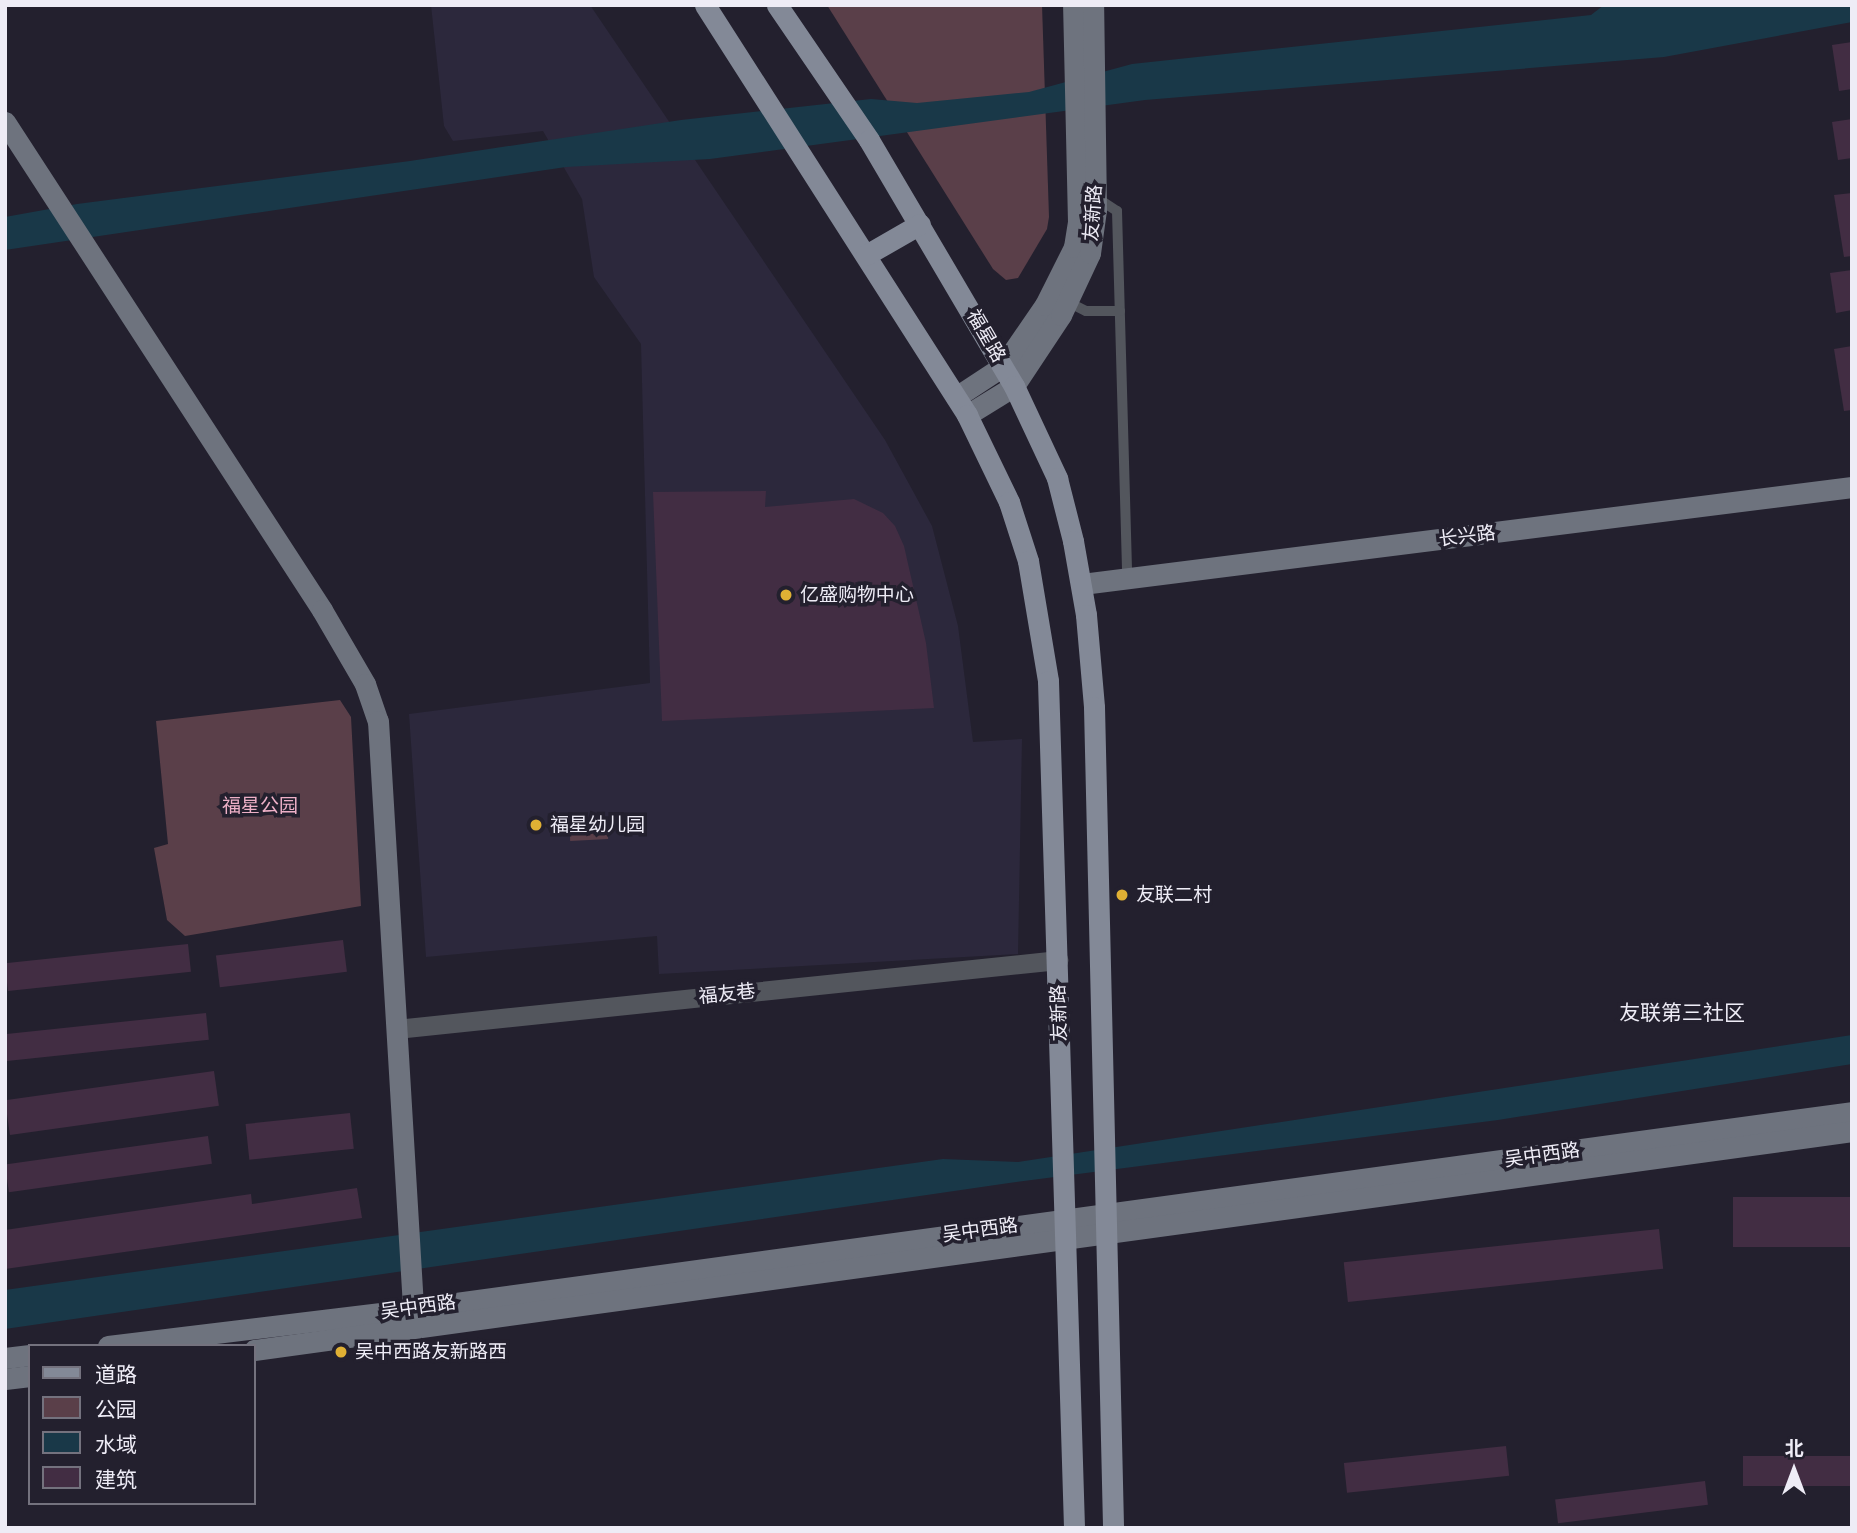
<!DOCTYPE html>
<html>
<head>
<meta charset="utf-8">
<style>
	body { margin:0 }
	#map { position:relative; width:1857px; height:1533px; overflow:hidden; background:#23202e; font-family:"Roboto Condensed","Noto Sans SC",sans-serif }
	div>[style] { position:absolute }
	[style*='--x'] { left:calc(var(--x)*1px); top:calc(var(--y)*1px); width:calc(var(--w)*1px); rotate:calc(var(--a)*1deg) }
	.built>* { inset:0; background:#2c283c }
	.green>* { inset:0; background:#5a3f49; transform-origin:0 0 }
	.water>* { inset:0; background:#193848 }
	.building>* { inset:0; background:#422d43; transform-origin:0 0 }
	.lane>* { height:10px; margin:-5px; padding:0 5px; transform-origin:5px; border-radius:5px; background:#53565d }
	.street>* { height:19px; margin:-9.5px; padding:0 9.5px; transform-origin:9.5px; border-radius:9.5px; background:#53565d }
	.secondary>* { height:21px; margin:-10.5px; padding:0 10.5px; transform-origin:10.5px; border-radius:10.5px; background:#6e737e }
	.primary>* { height:21px; margin:-10.5px; padding:0 10.5px; transform-origin:10.5px; border-radius:10.5px; background:#838997 }
	.dots>* { width:19px; height:19px; translate:-50% -50%; box-sizing:border-box; border:4px solid #23202e; border-radius:50% }
	span { translate:-50% -50%; white-space:nowrap; text-align:center; line-height:1.15; -webkit-text-stroke:7px #23202e; paint-order:stroke }
	.street-label { font-size:19px; color:#eeecf6 }
	.poi-label { font-size:19px; color:#eeecf6 }
	.left { translate:0 -50%; text-align:left }
	.park-label { font-size:19px; color:#edb0c7 }
	.neighbourhood-label { font-size:21px; color:#eeecf6 }
	.frame { position:absolute; inset:0; border:7px solid #eeecf6; pointer-events:none }
	.legend { position:absolute; left:28px; top:1344px; width:228px; height:161px; box-sizing:border-box; background:#23202e; border:2px solid #74727e; margin:0; padding:9px 12px; list-style:none; font-size:21px; color:#eeecf6 }
	.legend li { display:flex; align-items:center; gap:14px; height:35px }
	.legend b { width:35px; border:2px solid #74727e }
	.north { position:absolute; left:1759px; top:1435px; width:70px; height:70px; -webkit-text-stroke:5px #23202e; paint-order:stroke; rotate:0deg; font-size:19px; font-weight:700; line-height:28px; text-align:center; color:#eeecf6 }
	.north::after { content:''; display:block; margin:auto; width:24px; height:32px; background:#eeecf6; clip-path:polygon(50% 0,100% 100%,50% 72%,0 100%) }
</style>
</head>
<body>
<div id="map">
	<div class="built">
		<i style="clip-path:polygon(431px 5px,590px 5px,885px 440px,932px 526px,958px 626px,973px 742px,1022px 739px,1018px 954px,659px 974px,657px 936px,426px 957px,409px 714px,650px 683px,641px 344px,594px 277px,582px 199px,543px 131px,453px 141px,444px 126px)"></i>
	</div>
	<div class="green">
		<i style="clip-path:polygon(827px 5px,1042px 5px,1049px 217px,1047px 229px,1018px 278px,1006px 280px,993px 269px)"></i>
		<i style="clip-path:polygon(340px 700px,351px 717px,361px 906px,185px 936px,167px 920px,154px 848px,168px 844px,156px 721px)"></i>
		<i style="left:607px;top:817px;width:22px;height:38px;rotate:87deg"></i>
	</div>
	<div class="water">
		<i style="clip-path:polygon(1604px 5px,1852px 5px,1852px 22px,1664px 57px,1145px 100px,710px 159px,566px 167px,5px 250px,5px 217px,77px 204px,410px 161px,681px 120px,871px 99px,917px 103px,1029px 92px,1132px 64px,1591px 15px)"></i>
		<i style="clip-path:polygon(1852px 1035px,1852px 1064px,1498px 1120px,1009px 1183px,5px 1329px,5px 1290px,943px 1159px,1018px 1162px)"></i>
	</div>
	<div class="building">
		<i style="clip-path:polygon(1852px 42px,1852px 89px,1839px 91px,1832px 45px)"></i>
		<i style="clip-path:polygon(1852px 119px,1852px 158px,1838px 160px,1832px 122px)"></i>
		<i style="clip-path:polygon(1852px 193px,1852px 256px,1844px 257px,1834px 195px)"></i>
		<i style="clip-path:polygon(1852px 270px,1852px 310px,1836px 313px,1830px 273px)"></i>
		<i style="clip-path:polygon(1852px 346px,1852px 410px,1844px 411px,1834px 349px)"></i>
		<i style="clip-path:polygon(766px 491px,765px 507px,854px 499px,883px 513px,895px 526px,904px 546px,926px 643px,934px 708px,662px 721px,653px 492px)"></i>
		<i style="left:343px;top:940px;width:32px;height:128px;rotate:83deg"></i>
		<i style="left:188px;top:944px;width:28px;height:184px;rotate:84deg"></i>
		<i style="left:206px;top:1013px;width:27px;height:203px;rotate:84deg"></i>
		<i style="left:214px;top:1071px;width:35px;height:211px;rotate:82deg"></i>
		<i style="left:350px;top:1113px;width:36px;height:105px;rotate:84deg"></i>
		<i style="left:208px;top:1136px;width:28px;height:205px;rotate:82deg"></i>
		<i style="clip-path:polygon(357px 1188px,362px 1218px,5px 1269px,5px 1230px,251px 1194px,252px 1204px)"></i>
		<i style="left:1852px;top:1197px;width:50px;height:119px;rotate:90deg"></i>
		<i style="left:1659px;top:1229px;width:40px;height:317px;rotate:84deg"></i>
		<i style="left:1506px;top:1446px;width:30px;height:163px;rotate:84deg"></i>
		<i style="left:1852px;top:1456px;width:30px;height:109px;rotate:90deg"></i>
		<i style="left:1705px;top:1481px;width:24px;height:151px;rotate:83deg"></i>
	</div>
	<div class="lane">
		<i style="--x:1097;--y:198;--w:24;--a:33"></i>
		<i style="--x:1117;--y:211;--w:367;--a:88.4"></i>
		<i style="--x:1068;--y:302;--w:20;--a:27"></i>
		<i style="--x:1086;--y:311;--w:34;--a:0"></i>
	</div>
	<div class="street">
		<i style="--x:396;--y:1029;--w:666;--a:-5.95"></i>
	</div>
	<div class="secondary">
		<i style="--x:5;--y:122;--w:582;--a:56.99"></i>
		<i style="--x:322;--y:610;--w:86;--a:59.8"></i>
		<i style="--x:365;--y:684;--w:39;--a:71"></i>
		<i style="--x:378;--y:721;--w:603;--a:86.58"></i>
		<i style="--x:956;--y:397;--w:56;--a:-33.4"></i>
		<i style="--x:1003;--y:366;--w:74;--a:-55.5"></i>
		<i style="--x:1045;--y:305;--w:65;--a:-63.4"></i>
		<i style="--x:1074;--y:247;--w:25;--a:-81"></i>
		<i style="--x:1078;--y:222;--w:217;--a:-91.3"></i>
		<i style="--x:967;--y:415;--w:55;--a:-31.7"></i>
		<i style="--x:1014;--y:386;--w:85;--a:-56.5"></i>
		<i style="--x:1061;--y:315;--w:68;--a:-64.9"></i>
		<i style="--x:1090;--y:253;--w:43;--a:-82.1"></i>
		<i style="--x:1096;--y:210;--w:205;--a:-90.8"></i>
		<i style="--x:1082;--y:584;--w:776;--a:-7.18"></i>
		<i style="--x:108;--y:1346;--w:306;--a:-6.9"></i>
		<i style="--x:412;--y:1309;--w:1453;--a:-7.79"></i>
		<i style="--x:254;--y:1350;--w:1613;--a:-7.8"></i>
		<i style="--x:5;--y:1358;--w:25;--a:-7"></i>
		<i style="--x:5;--y:1379;--w:25;--a:-7"></i>
	</div>
	<div class="primary">
		<i style="--x:705;--y:5;--w:487;--a:57.4"></i>
		<i style="--x:967;--y:415;--w:97;--a:64.2"></i>
		<i style="--x:1009;--y:502;--w:62;--a:72.1"></i>
		<i style="--x:1028;--y:561;--w:122;--a:80.5"></i>
		<i style="--x:1048;--y:681;--w:847;--a:88.24"></i>
		<i style="--x:777;--y:5;--w:163;--a:55.7"></i>
		<i style="--x:869;--y:140;--w:286;--a:59.5"></i>
		<i style="--x:1014;--y:386;--w:102;--a:64.9"></i>
		<i style="--x:1057;--y:478;--w:65;--a:75.7"></i>
		<i style="--x:1073;--y:541;--w:75;--a:80"></i>
		<i style="--x:1086;--y:615;--w:92;--a:85"></i>
		<i style="--x:1094;--y:707;--w:821;--a:88.67"></i>
		<i style="--x:866;--y:255;--w:62;--a:-29.9"></i>
	</div>
	<div class="dots">
		<i style="left:786px;top:595px;background:#e0b034"></i>
		<i style="left:536px;top:825px;background:#e0b034"></i>
		<i style="left:1122px;top:895px;background:#e0b034"></i>
		<i style="left:341px;top:1352px;background:#e0b034"></i>
	</div>
	<div class="street-label">
		<span style="left:1093px;top:213px;rotate:-86deg">友新路</span>
		<span style="left:986px;top:336px;rotate:60deg">福星路</span>
		<span style="left:1467px;top:536px;rotate:-7deg">长兴路</span>
		<span style="left:727px;top:994px;rotate:-6deg">福友巷</span>
		<span style="left:1059px;top:1013px;rotate:-92deg">友新路</span>
		<span style="left:1542px;top:1155px;rotate:-8deg">吴中西路</span>
		<span style="left:980px;top:1230px;rotate:-8deg">吴中西路</span>
		<span style="left:418px;top:1307px;rotate:-8deg">吴中西路</span>
	</div>
	<div class="poi-label">
		<span class="left" style="left:800px;top:595px">亿盛购物中心</span>
		<span class="left" style="left:550px;top:825px">福星幼儿园</span>
		<span class="left" style="left:1136px;top:895px">友联二村</span>
		<span class="left" style="left:355px;top:1352px">吴中西路友新路西</span>
	</div>
	<div class="park-label">
		<span style="left:260px;top:806px">福星公园</span>
	</div>
	<div class="neighbourhood-label">
		<span style="left:1682px;top:1013px">友联第三社区</span>
	</div>
	<div class="frame"></div>
	<ul class="legend">
	<li><b style="height:9px;background:#838997"></b>道路</li>
	<li><b style="height:19px;background:#5a3f49"></b>公园</li>
	<li><b style="height:19px;background:#193848"></b>水域</li>
	<li><b style="height:19px;background:#422d43"></b>建筑</li>
	</ul>
	<div class="north">北</div>
</div>
</body>
</html>
